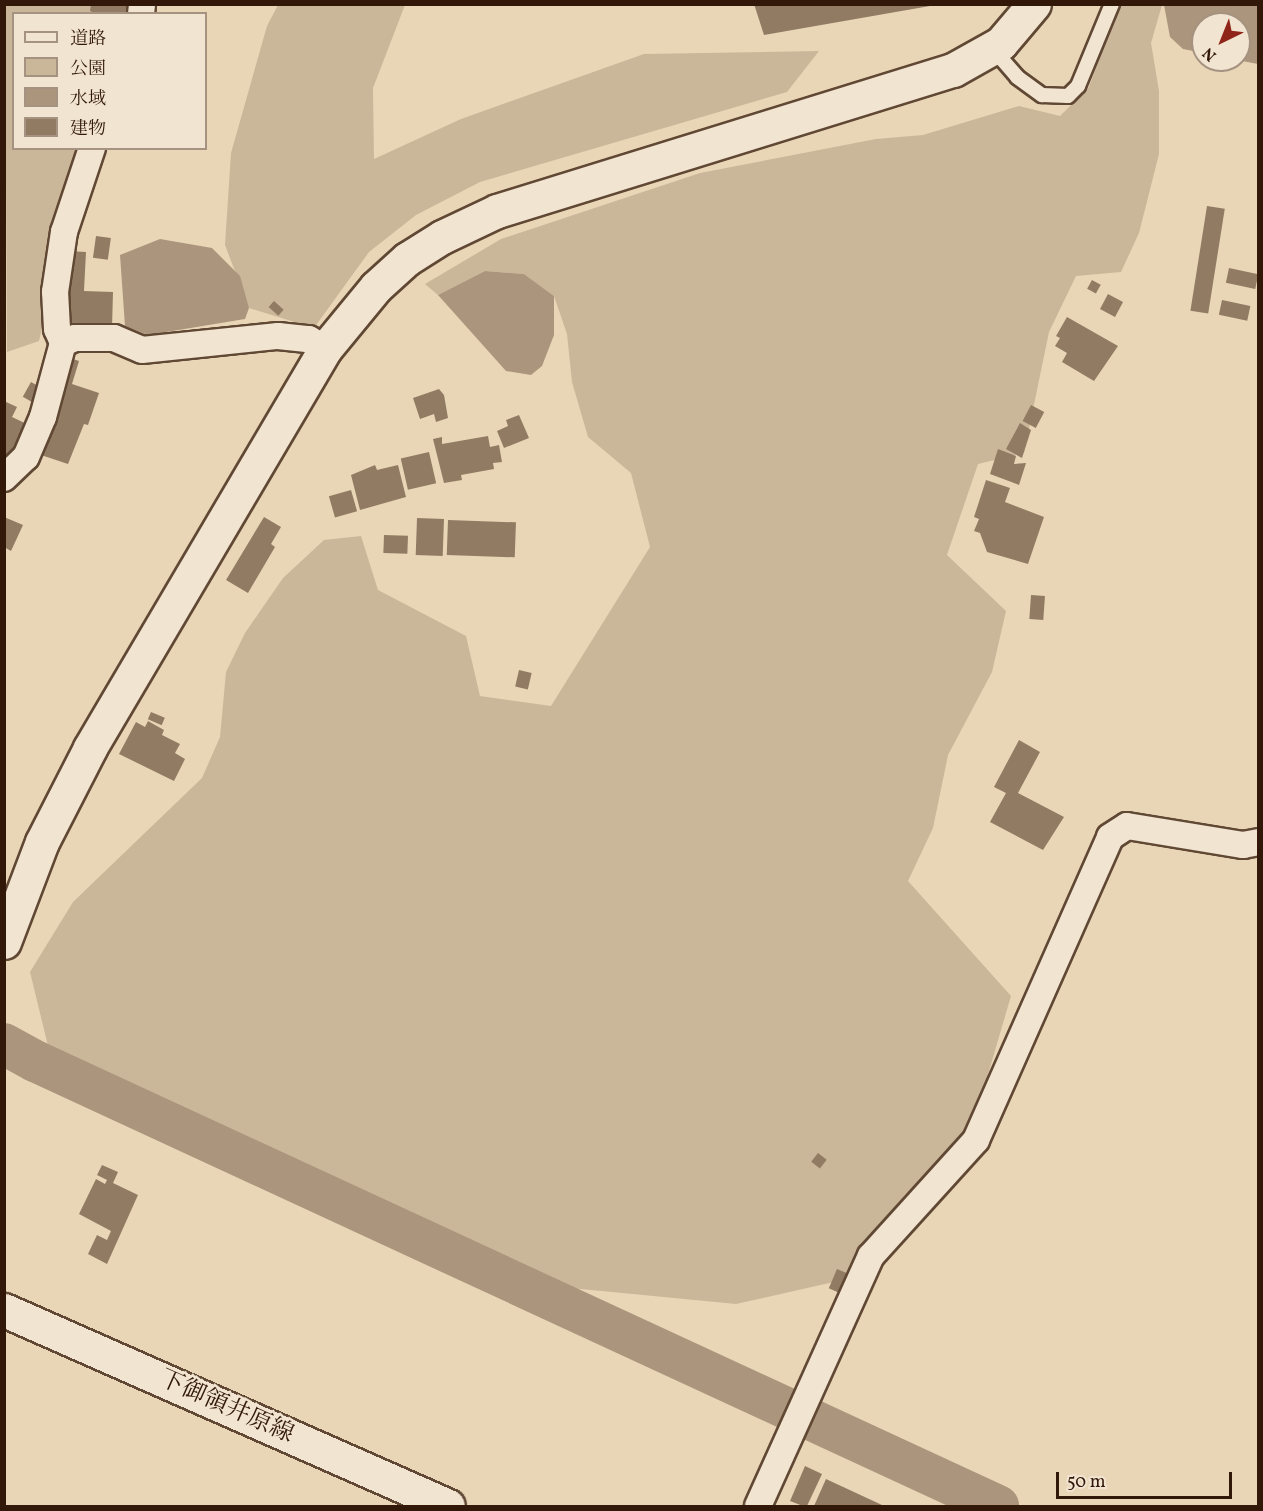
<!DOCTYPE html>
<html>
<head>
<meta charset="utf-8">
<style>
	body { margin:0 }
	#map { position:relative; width:1263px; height:1511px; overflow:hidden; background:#e9d6b7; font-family:Vollkorn,"Noto Serif JP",serif }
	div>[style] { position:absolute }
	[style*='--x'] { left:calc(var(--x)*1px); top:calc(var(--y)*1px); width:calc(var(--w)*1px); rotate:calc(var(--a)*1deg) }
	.green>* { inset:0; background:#cab699 }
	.water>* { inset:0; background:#ab957c }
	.river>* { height:42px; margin:-21px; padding:0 21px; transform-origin:21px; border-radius:21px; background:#ab957c }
	.building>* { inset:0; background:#917b63; transform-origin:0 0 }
	.roads { filter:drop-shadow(2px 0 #604834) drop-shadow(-2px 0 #604834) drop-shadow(0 2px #604834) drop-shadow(0 -2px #604834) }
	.service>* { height:14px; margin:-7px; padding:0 7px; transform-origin:7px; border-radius:7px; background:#f1e4d0 }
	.minor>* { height:26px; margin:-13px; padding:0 13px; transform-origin:13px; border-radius:13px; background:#f1e4d0 }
	.tertiary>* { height:33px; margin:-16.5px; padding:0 16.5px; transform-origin:16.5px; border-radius:16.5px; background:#f1e4d0 }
	.secondary>* { height:33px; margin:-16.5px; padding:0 16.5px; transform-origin:16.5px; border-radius:16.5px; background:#f1e4d0 }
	span { translate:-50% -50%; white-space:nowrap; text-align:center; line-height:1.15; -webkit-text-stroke:5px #f1e4d0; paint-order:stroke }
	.street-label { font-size:24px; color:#321809 }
	.frame { position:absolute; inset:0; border:6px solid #321809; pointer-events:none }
	.legend { position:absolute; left:12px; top:12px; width:195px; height:138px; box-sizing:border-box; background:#f1e4d0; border:2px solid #a59280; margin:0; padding:8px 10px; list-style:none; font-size:18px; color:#321809 }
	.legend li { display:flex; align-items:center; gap:12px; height:30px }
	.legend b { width:30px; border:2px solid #a59280 }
	.north { position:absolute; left:1191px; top:12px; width:60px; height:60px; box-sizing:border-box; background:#f1e4d0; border:2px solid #a59280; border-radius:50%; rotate:223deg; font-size:16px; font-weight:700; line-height:24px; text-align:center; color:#321809 }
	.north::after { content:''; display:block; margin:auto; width:21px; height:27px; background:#8f2418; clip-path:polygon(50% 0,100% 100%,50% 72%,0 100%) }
	.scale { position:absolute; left:1056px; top:1472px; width:176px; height:27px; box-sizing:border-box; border:3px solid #321809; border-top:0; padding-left:8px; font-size:18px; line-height:21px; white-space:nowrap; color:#321809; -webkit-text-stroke:4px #f1e4d0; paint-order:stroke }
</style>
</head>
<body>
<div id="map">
	<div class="green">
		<i style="clip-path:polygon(5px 5px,94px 5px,97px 13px,14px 14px,14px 148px,83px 149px,39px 341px,7px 352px)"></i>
		<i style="clip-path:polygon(278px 5px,405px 5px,373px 88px,374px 159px,461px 119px,644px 54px,819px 51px,787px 92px,480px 182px,416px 215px,369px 252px,314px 328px,249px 308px,225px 245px,231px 153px,267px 26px)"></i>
		<i style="clip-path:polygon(1119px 5px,1162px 5px,1151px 43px,1159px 91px,1159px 154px,1139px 233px,1121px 272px,1076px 276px,1049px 332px,1024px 453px,978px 464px,947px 555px,1006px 611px,992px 672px,948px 755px,933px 828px,908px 881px,1011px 996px,984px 1088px,952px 1163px,838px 1281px,736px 1304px,560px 1287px,341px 1198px,66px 1070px,48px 1046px,30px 972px,73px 902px,202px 778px,220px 737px,226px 672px,245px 633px,283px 578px,324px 540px,361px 536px,378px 590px,466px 636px,480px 696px,551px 706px,650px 547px,631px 473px,588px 437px,572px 382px,567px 334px,554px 296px,524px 274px,485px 271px,438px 295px,425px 284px,501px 239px,700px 173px,876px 139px,923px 135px,1019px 106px,1060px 116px,1089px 87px)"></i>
	</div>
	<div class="water">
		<i style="clip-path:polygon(1164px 5px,1258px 5px,1258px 64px,1237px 60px,1239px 24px,1203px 24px,1203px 53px,1183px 49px,1170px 37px)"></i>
		<i style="clip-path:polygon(160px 239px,212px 248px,240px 276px,249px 308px,245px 319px,148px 335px,125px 326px,120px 255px)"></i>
		<i style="clip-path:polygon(485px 271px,524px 274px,554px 296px,554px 335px,542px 366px,531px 375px,506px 371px,438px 295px)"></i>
	</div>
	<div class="river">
		<i style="--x:4;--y:1044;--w:35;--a:29"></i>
		<i style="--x:35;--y:1061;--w:1061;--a:24.8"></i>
	</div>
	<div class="building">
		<i style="clip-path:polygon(91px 4px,129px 4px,128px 14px,97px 14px,90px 11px)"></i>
		<i style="clip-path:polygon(754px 4px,930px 4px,930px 6px,764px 35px)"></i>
		<i style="left:1207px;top:206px;width:18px;height:106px;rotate:9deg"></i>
		<i style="left:96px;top:236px;width:15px;height:22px;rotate:8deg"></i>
		<i style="clip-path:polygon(68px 251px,86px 252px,84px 291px,113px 292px,112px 328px,69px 326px)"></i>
		<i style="left:1229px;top:268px;width:30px;height:15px;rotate:12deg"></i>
		<i style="left:1092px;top:280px;width:10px;height:10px;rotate:29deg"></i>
		<i style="left:1108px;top:294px;width:17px;height:17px;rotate:28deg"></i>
		<i style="left:1222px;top:300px;width:29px;height:15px;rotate:12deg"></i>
		<i style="left:274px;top:301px;width:13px;height:8px;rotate:42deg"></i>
		<i style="clip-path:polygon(1067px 317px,1118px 346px,1094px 381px,1062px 362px,1067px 353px,1055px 346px,1060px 338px,1056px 336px)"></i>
		<i style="clip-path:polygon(70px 358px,79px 361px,72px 384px,99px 393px,88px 425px,84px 424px,68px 464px,38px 454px)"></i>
		<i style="left:31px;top:382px;width:13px;height:17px;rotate:29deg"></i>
		<i style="clip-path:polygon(439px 389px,444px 395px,448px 418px,436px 422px,434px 414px,420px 419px,413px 398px)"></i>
		<i style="clip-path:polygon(4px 401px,17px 407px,12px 417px,31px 426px,23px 443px,17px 441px,4px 468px)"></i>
		<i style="left:1031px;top:405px;width:15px;height:18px;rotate:28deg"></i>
		<i style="clip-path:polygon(519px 415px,529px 438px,504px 448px,497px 431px,508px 426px,506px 420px)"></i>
		<i style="clip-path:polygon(1020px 423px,1031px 430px,1022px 458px,1006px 449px)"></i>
		<i style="clip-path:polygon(488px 436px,490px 447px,499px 445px,502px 462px,493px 463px,494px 469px,461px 475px,462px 480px,444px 483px,433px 439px,442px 437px,442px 444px)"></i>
		<i style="clip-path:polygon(998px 449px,1016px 456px,1014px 464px,1026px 463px,1019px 485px,990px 474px)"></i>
		<i style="left:429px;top:452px;width:32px;height:29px;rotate:77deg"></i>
		<i style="clip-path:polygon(375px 465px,377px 470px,398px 465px,406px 497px,360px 510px,351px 475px)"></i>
		<i style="clip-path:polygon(986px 480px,1010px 488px,1005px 502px,1044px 517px,1028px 564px,987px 552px,980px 533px,974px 531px,979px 519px,974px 517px)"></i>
		<i style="left:351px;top:490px;width:22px;height:23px;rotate:74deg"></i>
		<i style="clip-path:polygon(4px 517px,23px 525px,11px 551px,4px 547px)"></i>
		<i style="clip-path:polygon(264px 517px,281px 527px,271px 544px,275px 547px,248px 593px,226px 580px)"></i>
		<i style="left:417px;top:518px;width:27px;height:37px;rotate:2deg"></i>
		<i style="left:448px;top:520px;width:68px;height:35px;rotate:2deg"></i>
		<i style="left:384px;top:535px;width:24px;height:18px;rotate:2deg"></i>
		<i style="left:1031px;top:595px;width:14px;height:24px;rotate:4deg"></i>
		<i style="left:519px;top:670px;width:13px;height:17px;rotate:13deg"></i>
		<i style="left:151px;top:712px;width:15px;height:8px;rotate:23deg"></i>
		<i style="clip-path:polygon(148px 721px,164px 730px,162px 735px,180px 744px,175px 753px,185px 759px,174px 781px,119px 754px,136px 722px,145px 727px)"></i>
		<i style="clip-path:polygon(1019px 740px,1040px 752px,1018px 793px,1064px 817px,1043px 850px,990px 822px,1006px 793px,994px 787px)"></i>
		<i style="left:818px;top:1153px;width:11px;height:11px;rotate:38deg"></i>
		<i style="clip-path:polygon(102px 1165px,118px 1172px,113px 1183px,138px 1195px,107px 1264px,88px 1254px,97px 1235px,107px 1240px,111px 1231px,79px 1214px,96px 1179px,105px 1184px,107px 1180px,97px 1175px)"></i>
		<i style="left:837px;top:1269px;width:13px;height:21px;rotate:23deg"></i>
		<i style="clip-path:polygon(805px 1466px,822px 1474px,807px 1506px,803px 1506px,790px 1501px)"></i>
		<i style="clip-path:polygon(826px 1479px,882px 1505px,881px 1506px,814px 1506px)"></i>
	</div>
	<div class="roads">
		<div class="service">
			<i style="--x:993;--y:49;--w:37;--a:49"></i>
			<i style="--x:1017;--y:77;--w:31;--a:36"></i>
			<i style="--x:1042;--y:95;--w:26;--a:2"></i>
			<i style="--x:1068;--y:96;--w:14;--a:-45"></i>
			<i style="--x:1078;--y:86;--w:89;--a:-67.5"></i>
		</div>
		<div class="minor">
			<i style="--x:141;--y:14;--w:10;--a:-84"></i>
			<i style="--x:63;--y:343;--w:15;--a:-113"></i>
			<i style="--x:57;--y:329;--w:37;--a:-93"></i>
			<i style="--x:55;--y:292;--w:61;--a:-81.5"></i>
			<i style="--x:64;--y:232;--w:89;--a:-71.6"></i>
			<i style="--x:4;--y:478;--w:30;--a:-44"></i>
			<i style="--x:26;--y:457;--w:43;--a:-67"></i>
			<i style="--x:43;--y:417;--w:77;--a:-74.9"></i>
			<i style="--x:63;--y:343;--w:13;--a:-23"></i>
			<i style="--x:75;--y:338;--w:39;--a:0"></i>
			<i style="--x:114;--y:338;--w:30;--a:23"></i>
			<i style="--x:142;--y:350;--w:137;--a:-5.9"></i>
			<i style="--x:278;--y:336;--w:31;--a:6"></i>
			<i style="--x:309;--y:339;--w:19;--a:32"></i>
			<i style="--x:758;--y:1506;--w:274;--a:-65.7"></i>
			<i style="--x:871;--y:1256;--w:156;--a:-47.8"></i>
			<i style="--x:976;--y:1140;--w:331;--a:-66.1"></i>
			<i style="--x:1110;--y:837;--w:20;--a:-33"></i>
			<i style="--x:1127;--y:826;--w:118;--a:9.3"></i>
			<i style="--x:1243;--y:845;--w:15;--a:-11"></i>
		</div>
		<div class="tertiary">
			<i style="--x:4;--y:942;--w:107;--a:-69.2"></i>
			<i style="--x:42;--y:842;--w:106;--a:-62.9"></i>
			<i style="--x:90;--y:748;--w:463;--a:-59.5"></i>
			<i style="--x:325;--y:349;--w:80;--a:-50.6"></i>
			<i style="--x:376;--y:287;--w:42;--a:-42.1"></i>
			<i style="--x:407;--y:259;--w:41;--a:-32.2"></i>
			<i style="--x:442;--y:237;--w:61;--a:-25.3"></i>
			<i style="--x:497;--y:211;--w:477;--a:-17.2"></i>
			<i style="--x:953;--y:70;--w:55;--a:-29.4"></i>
			<i style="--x:1001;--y:43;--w:51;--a:-49.8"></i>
		</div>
		<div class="secondary">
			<i style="--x:4;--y:1310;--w:485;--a:23.8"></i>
		</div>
	</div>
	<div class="street-label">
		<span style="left:226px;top:1408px;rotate:24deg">下御領井原線</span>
	</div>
	<div class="frame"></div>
	<ul class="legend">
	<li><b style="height:8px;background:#f1e4d0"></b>道路</li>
	<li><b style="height:16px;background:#cab699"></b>公園</li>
	<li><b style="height:16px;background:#ab957c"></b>水域</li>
	<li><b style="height:16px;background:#917b63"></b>建物</li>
	</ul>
	<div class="north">N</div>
	<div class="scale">50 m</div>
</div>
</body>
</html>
